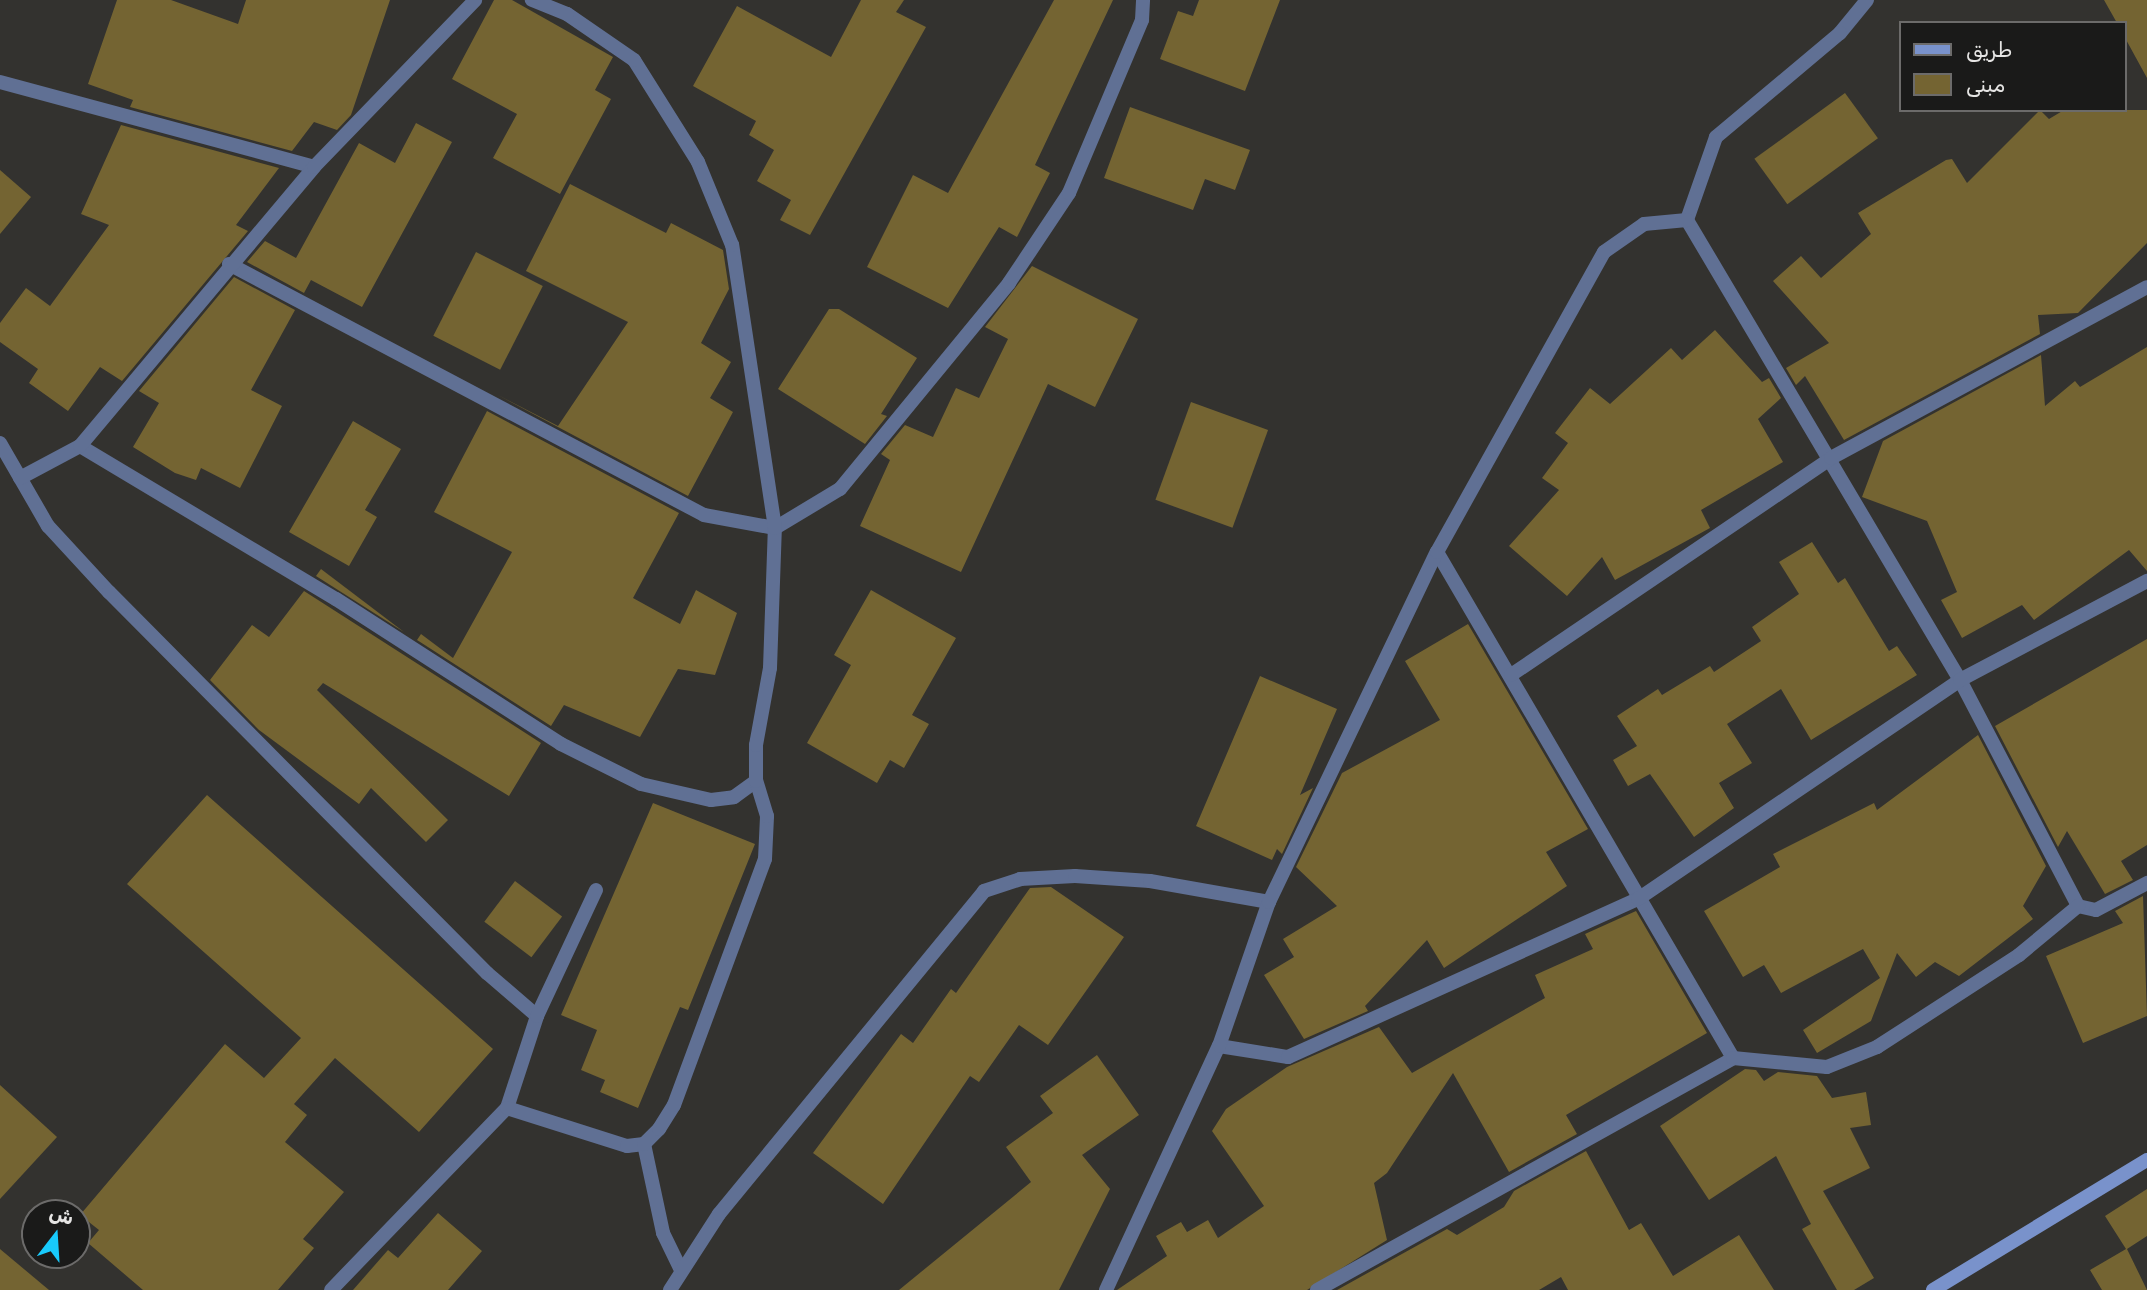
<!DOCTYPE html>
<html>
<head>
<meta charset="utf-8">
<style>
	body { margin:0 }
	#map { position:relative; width:2147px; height:1290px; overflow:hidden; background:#33322f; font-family:Rubik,Cairo,sans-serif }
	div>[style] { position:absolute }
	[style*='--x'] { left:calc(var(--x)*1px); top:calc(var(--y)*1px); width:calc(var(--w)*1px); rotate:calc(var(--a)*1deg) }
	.building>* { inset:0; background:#746432; transform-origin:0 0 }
	.street>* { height:14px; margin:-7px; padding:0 7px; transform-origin:7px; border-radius:7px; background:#607094 }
	.secondary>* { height:14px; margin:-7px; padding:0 7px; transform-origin:7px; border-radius:7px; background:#7992cb }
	span { translate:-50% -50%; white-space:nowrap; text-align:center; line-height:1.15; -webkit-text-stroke:5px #1a1a19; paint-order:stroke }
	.legend { position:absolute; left:1899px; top:21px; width:228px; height:91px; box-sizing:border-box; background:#1a1a19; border:2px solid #6c6b6a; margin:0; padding:9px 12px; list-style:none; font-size:21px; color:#e6e5e4 }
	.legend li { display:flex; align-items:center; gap:14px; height:35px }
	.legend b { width:35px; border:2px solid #6c6b6a }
	.north { position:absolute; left:21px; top:1199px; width:70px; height:70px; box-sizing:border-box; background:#1a1a19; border:2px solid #6c6b6a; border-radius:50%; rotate:17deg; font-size:19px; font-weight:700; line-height:28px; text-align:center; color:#e6e5e4 }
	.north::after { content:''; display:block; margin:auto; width:24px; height:32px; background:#18cafc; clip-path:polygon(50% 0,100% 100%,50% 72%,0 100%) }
</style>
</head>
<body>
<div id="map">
	<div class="building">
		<i style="clip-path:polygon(117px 0,171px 0,238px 24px,246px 0,390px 0,351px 115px,337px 130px,314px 122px,292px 151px,130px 107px,133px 100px,88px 84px)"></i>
		<i style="clip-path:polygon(494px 0,512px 0,613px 57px,595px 90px,611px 99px,560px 194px,493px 158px,517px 114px,452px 79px)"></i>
		<i style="clip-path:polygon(861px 0,904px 0,896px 12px,926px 27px,810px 235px,780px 220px,791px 200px,757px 181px,774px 150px,749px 135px,756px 121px,693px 86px,737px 6px,831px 57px)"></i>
		<i style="clip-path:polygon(1054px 0,1113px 0,1035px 165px,1050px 173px,1017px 237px,999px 227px,948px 308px,867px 267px,913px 175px,948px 193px)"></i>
		<i style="clip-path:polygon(1199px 0,1280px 0,1245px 91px,1160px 59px,1178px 11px,1193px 16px)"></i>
		<i style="clip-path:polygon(2104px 0,2147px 0,2147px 78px,2124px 36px,2124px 23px,2117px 23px)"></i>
		<i style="left:1845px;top:93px;width:56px;height:112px;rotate:54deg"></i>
		<i style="clip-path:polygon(1130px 107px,1250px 150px,1235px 190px,1205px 179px,1193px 210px,1104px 178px)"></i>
		<i style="clip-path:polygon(2040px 110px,2049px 119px,2064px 110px,2147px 110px,2147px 243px,2078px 313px,2038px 315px,2040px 334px,1844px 440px,1805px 376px,1796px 385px,1786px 368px,1829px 343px,1773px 281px,1801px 256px,1821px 278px,1871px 234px,1858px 213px,1946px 160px,1952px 159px,1967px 183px)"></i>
		<i style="clip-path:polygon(416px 123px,452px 142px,362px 307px,311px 280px,304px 293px,247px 262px,265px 241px,296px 258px,359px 143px,395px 163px)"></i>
		<i style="clip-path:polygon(121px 125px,279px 168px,236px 225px,248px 231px,122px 381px,100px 367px,68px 411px,29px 383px,38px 369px,0 342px,0 323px,26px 288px,50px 306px,109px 225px,81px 214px)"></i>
		<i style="clip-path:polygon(0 170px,31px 197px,0 234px)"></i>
		<i style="clip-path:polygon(570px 184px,666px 233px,671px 223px,723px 250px,729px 289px,701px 343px,731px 362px,710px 398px,733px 412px,688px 496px,496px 394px,558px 426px,628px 322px,526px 271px)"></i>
		<i style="left:476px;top:252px;width:75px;height:94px;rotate:27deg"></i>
		<i style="clip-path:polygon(1032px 266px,1138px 319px,1095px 407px,1048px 384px,961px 572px,860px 526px,890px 460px,881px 454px,905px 425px,933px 437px,956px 388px,979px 398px,1008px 339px,985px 327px)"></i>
		<i style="clip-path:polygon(234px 277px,295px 310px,251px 390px,282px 406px,240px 488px,201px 468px,196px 480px,175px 473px,133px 447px,159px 403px,139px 391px)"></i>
		<i style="clip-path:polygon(829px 309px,839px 309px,917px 358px,881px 414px,887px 416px,865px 444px,778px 389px)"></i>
		<i style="clip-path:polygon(1715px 330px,1762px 382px,1769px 378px,1781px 398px,1758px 419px,1783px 462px,1701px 510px,1710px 528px,1615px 580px,1602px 557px,1567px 596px,1509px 546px,1559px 490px,1542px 478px,1568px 443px,1555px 433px,1590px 388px,1610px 404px,1671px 348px,1682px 360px)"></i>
		<i style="clip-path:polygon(2147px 347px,2147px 571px,2129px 550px,2034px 620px,2022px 605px,1962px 638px,1941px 600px,1957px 592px,1927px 521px,1862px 497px,1883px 441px,2041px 355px,2045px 406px,2075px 381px,2080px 387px)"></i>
		<i style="left:1191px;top:402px;width:82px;height:104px;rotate:20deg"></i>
		<i style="clip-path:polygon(487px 411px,679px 513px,633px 598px,680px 624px,696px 590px,737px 613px,715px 675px,678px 669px,640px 737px,564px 705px,551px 726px,417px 640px,421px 634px,453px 658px,512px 552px,434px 512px)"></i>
		<i style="clip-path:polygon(353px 421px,401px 449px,365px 510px,377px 517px,349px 566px,289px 532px)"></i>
		<i style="clip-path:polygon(1812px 542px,1838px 583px,1845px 578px,1889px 651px,1897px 646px,1917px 675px,1811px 740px,1781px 689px,1727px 724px,1752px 763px,1719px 783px,1734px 808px,1694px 837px,1650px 774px,1628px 786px,1613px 760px,1637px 746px,1617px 716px,1658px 689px,1662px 695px,1710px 666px,1714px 672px,1761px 641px,1752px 627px,1799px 594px,1779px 562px)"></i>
		<i style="clip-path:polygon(321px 569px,404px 632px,316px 576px)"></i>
		<i style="clip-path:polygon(871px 590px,956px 638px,912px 715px,929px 724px,904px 768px,890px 760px,877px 783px,807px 743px,851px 665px,834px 655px)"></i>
		<i style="clip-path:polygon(304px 591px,541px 743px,509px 796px,323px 683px,317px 690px,448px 820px,426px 842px,371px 788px,359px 804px,259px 730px,210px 680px,252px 625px,269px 637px)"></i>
		<i style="clip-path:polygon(1468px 624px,1588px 829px,1546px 852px,1567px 886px,1444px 968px,1427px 940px,1365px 1006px,1368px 1011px,1304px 1039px,1264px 975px,1294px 957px,1283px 939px,1337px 906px,1296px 867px,1342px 773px,1440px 720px,1405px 661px)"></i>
		<i style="clip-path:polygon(2147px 639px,2147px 845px,2121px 861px,2133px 880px,2105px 894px,2067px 831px,2058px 847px,1995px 726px)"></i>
		<i style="clip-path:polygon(1260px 676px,1337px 709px,1300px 795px,1313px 788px,1282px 854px,1277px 849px,1272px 860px,1196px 826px)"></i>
		<i style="clip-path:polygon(1978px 735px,2046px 866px,2023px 906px,2033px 919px,1959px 976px,1935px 962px,1916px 977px,1897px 953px,1871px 1021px,1817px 1053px,1803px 1030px,1880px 978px,1863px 949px,1781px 993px,1764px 965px,1743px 977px,1704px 911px,1780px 867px,1773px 854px,1874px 803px,1877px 810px)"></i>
		<i style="clip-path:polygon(207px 795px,493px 1049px,419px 1132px,335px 1058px,294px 1104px,307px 1115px,285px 1142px,344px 1192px,303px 1239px,314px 1248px,278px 1290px,143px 1290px,88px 1243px,99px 1230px,80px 1215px,225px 1044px,264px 1078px,301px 1038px,127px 884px)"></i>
		<i style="clip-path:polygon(653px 803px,755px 844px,688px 1010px,680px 1007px,638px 1108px,600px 1092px,605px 1080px,581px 1070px,597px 1030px,561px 1015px)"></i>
		<i style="left:515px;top:881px;width:59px;height:51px;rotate:37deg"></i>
		<i style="clip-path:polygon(1051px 887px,1124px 937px,1048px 1045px,1019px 1025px,979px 1082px,970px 1076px,883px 1204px,813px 1153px,901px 1034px,913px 1043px,951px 989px,956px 993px,1030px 888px)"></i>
		<i style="clip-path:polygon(2143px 896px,2147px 1016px,2083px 1043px,2046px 956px,2123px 923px,2115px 911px)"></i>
		<i style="clip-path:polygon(1636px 911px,1707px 1033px,1566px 1115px,1577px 1134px,1509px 1172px,1453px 1073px,1387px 1173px,1374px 1183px,1387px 1240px,1307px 1290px,1117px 1290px,1167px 1256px,1156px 1236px,1181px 1222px,1187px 1232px,1208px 1220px,1218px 1238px,1264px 1206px,1212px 1131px,1226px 1109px,1287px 1067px,1379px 1027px,1412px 1073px,1545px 998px,1535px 975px,1593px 949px,1585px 934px)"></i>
		<i style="clip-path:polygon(1097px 1055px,1139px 1115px,1082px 1155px,1110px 1189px,1059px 1290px,899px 1290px,1031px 1182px,1006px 1147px,1053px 1113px,1040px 1096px)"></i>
		<i style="clip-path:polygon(1745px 1069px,1756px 1070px,1764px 1081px,1778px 1072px,1817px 1076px,1832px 1098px,1866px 1092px,1871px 1125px,1850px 1128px,1870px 1168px,1823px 1191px,1874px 1278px,1854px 1290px,1837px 1290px,1802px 1229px,1811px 1224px,1776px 1156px,1709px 1200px,1660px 1126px)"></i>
		<i style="clip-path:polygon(0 1085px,57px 1137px,0 1199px)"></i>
		<i style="clip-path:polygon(1586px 1151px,1629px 1230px,1641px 1223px,1673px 1276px,1739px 1235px,1774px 1290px,1568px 1290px,1561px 1277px,1539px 1290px,1337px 1290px,1447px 1229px,1457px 1235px,1504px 1207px,1514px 1191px)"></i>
		<i style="clip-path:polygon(2147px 1189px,2147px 1236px,2127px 1249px,2147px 1290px,2102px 1290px,2090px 1270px,2126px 1249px,2105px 1216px)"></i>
		<i style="clip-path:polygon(438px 1213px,482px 1251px,448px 1290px,353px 1290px,388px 1250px,398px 1258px)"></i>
		<i style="clip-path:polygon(0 1249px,49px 1290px,0 1290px)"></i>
	</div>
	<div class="street">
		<i style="--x:1867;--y:0;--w:43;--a:129.3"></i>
		<i style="--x:1840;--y:33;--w:162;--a:140"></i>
		<i style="--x:1716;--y:137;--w:88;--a:109.3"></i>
		<i style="--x:1687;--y:220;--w:535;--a:59.31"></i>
		<i style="--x:1960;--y:680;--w:255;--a:62.4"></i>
		<i style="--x:2078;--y:906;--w:18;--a:13"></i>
		<i style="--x:2096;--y:910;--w:58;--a:-27.9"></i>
		<i style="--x:0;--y:82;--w:325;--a:15.1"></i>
		<i style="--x:229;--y:264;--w:537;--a:27.85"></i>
		<i style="--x:704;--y:515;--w:72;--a:10.4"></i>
		<i style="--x:775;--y:528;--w:76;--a:-31"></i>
		<i style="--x:840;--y:489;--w:266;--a:-50.6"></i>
		<i style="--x:1009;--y:283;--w:108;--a:-56.3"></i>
		<i style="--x:1069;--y:193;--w:188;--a:-67.1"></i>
		<i style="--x:1142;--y:20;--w:20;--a:-87"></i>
		<i style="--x:0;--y:443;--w:96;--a:60"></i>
		<i style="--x:48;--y:526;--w:90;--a:47.3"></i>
		<i style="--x:109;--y:592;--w:537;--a:45.23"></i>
		<i style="--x:487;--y:973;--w:66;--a:40.7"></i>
		<i style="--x:80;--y:446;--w:298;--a:30.9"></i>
		<i style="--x:336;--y:599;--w:268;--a:32.8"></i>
		<i style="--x:561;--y:744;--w:89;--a:26.6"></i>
		<i style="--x:641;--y:784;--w:72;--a:12.9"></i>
		<i style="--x:711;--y:800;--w:23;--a:-7"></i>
		<i style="--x:734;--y:797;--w:27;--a:-36"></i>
		<i style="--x:20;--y:478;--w:68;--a:-28.1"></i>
		<i style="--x:80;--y:446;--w:364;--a:-50"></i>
		<i style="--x:314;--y:167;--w:232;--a:-46"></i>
		<i style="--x:1437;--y:552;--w:586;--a:59.67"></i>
		<i style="--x:1511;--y:675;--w:387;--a:-34.1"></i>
		<i style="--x:1831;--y:458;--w:359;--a:-28.4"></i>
		<i style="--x:1219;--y:1046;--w:70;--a:9.1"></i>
		<i style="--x:1288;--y:1057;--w:384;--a:-24.3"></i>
		<i style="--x:1638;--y:899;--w:389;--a:-34.2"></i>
		<i style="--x:1960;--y:680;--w:212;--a:-27.9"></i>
		<i style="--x:507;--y:1108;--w:97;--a:-71.9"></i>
		<i style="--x:537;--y:1016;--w:139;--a:-64.9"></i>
		<i style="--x:644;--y:1144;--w:91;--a:77.9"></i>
		<i style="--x:663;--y:1233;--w:41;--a:64.1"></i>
		<i style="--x:331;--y:1290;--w:253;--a:-46"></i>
		<i style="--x:507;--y:1108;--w:126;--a:17.6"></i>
		<i style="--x:627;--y:1146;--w:17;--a:-7"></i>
		<i style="--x:644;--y:1144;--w:21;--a:-45"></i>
		<i style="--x:659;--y:1129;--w:28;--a:-58"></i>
		<i style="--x:674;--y:1105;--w:262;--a:-69.7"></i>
		<i style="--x:765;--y:859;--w:43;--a:-87.3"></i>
		<i style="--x:767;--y:816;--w:37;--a:-107"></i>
		<i style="--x:756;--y:781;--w:36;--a:-90"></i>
		<i style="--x:756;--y:745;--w:78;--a:-79.7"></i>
		<i style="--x:770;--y:668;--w:140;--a:-88"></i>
		<i style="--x:775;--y:528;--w:286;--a:-98.6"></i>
		<i style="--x:732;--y:245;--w:90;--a:-112.3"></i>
		<i style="--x:698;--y:162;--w:120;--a:-122.1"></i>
		<i style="--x:634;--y:60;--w:81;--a:-145.5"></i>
		<i style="--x:567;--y:14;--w:38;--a:-158"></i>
		<i style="--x:670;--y:1290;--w:90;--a:-57.2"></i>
		<i style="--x:719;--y:1214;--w:418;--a:-50.6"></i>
		<i style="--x:984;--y:891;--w:38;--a:-18"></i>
		<i style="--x:1020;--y:879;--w:55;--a:-3.1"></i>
		<i style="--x:1075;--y:876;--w:75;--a:3.8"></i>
		<i style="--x:1150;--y:881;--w:121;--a:10"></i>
		<i style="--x:1106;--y:1290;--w:269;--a:-65.2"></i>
		<i style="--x:1219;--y:1046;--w:152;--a:-70.9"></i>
		<i style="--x:1269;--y:902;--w:388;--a:-64.4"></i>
		<i style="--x:1437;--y:552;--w:343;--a:-60.9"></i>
		<i style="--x:1604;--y:252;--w:49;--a:-35"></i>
		<i style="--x:1644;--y:224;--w:43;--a:-5.3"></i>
		<i style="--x:1317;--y:1290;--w:476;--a:-29.1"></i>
		<i style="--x:1733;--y:1058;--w:94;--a:5.5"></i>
		<i style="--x:1827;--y:1067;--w:54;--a:-21.8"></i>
		<i style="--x:1877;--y:1047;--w:169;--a:-32.9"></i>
		<i style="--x:2019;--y:955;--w:77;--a:-39.7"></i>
	</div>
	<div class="secondary">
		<i style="--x:1933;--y:1290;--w:250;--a:-31.3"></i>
	</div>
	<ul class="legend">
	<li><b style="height:9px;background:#7992cb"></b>طريق</li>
	<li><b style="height:19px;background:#746432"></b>مبنى</li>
	</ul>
	<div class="north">ش</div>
</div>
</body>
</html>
